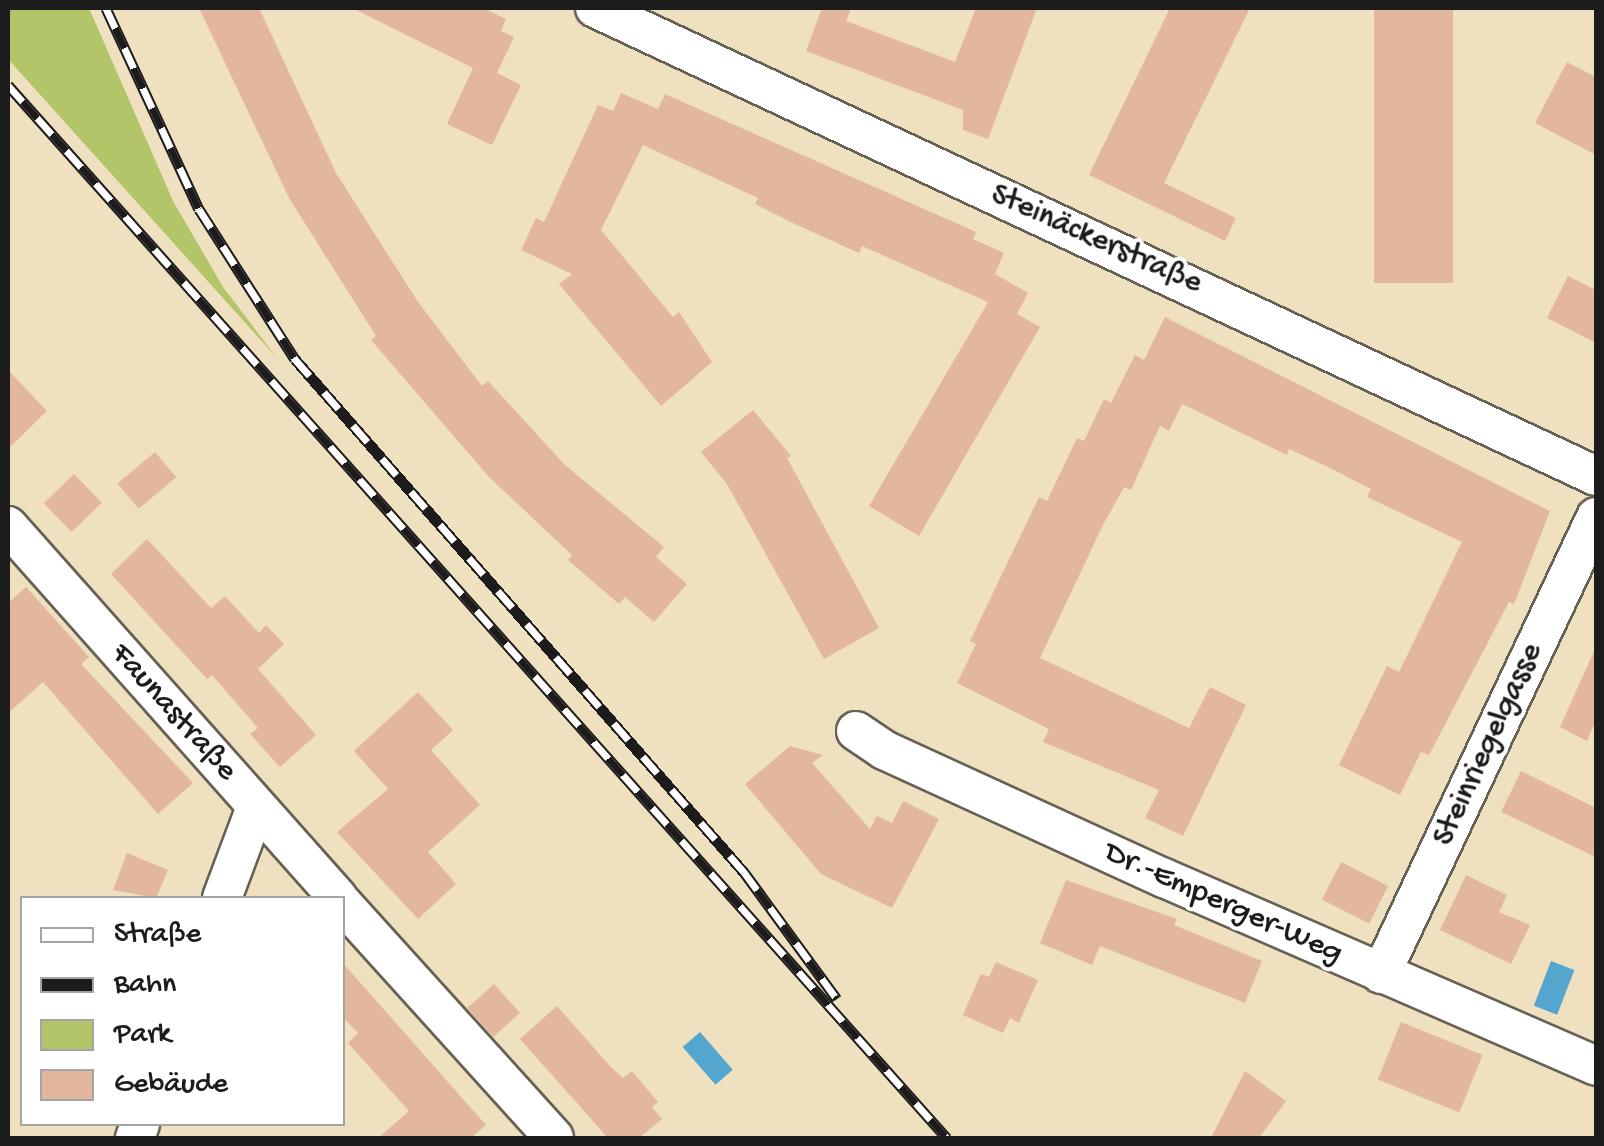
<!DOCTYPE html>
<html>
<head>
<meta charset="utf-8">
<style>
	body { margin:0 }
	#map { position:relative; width:1604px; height:1146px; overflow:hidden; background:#efe0c0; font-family:"Gochi Hand",sans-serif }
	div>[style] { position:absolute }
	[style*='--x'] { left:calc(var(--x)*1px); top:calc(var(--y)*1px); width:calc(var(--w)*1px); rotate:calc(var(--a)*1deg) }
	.green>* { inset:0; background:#b2c568 }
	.water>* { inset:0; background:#55a6cf; transform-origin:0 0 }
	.building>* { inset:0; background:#e3b79d; transform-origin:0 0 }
	.roads { filter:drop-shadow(2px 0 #666155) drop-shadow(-2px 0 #666155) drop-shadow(0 2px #666155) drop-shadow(0 -2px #666155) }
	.street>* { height:38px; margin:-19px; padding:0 19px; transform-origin:19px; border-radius:19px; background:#fff }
	.rail>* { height:11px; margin-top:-5.5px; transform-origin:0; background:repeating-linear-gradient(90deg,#fff 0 22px,#1c1c1c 0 44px); box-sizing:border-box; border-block:2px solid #1c1c1c }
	span { translate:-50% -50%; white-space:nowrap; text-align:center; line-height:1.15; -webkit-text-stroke:8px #fff; paint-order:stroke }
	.street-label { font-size:32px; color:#1c1c1c }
	.frame { position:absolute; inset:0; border:10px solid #1c1c1c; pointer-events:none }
	.legend { position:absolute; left:20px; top:896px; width:325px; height:230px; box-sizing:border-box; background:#fff; border:2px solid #a4a4a4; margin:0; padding:12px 18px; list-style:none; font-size:30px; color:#1c1c1c }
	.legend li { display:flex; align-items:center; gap:20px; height:50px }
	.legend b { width:50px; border:2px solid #a4a4a4 }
</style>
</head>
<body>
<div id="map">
	<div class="green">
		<i style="clip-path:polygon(8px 8px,89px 8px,173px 201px,223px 287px,276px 357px,8px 59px)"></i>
	</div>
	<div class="water">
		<i style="left:1551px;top:961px;width:25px;height:48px;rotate:21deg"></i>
		<i style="left:700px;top:1032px;width:50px;height:23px;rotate:49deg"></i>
	</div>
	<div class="building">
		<i style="clip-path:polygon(199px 8px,259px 8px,336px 173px,418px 302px,482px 386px,488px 381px,565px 465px,664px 547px,656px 557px,687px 584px,654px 622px,625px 597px,619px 604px,568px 560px,572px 555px,489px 477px,371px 340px,376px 336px,289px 198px)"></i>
		<i style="clip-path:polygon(352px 8px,483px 8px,506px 19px,501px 31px,514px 37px,497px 73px,521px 85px,492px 145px,447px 124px,473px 68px)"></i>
		<i style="clip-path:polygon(822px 8px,851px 8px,846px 21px,955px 62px,976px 8px,1037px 8px,988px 139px,963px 130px,963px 110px,806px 51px)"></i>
		<i style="clip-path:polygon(1170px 8px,1250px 8px,1164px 183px,1236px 218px,1225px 241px,1089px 175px)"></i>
		<i style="left:1374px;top:8px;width:79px;height:275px"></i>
		<i style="clip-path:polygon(1567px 62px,1596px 77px,1596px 155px,1535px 123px)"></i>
		<i style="clip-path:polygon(621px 93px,658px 109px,665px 94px,976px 232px,973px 239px,1004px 253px,995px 274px,1028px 293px,1017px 314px,1040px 327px,919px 536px,869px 506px,988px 302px,862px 246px,859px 253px,797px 225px,755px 204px,758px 198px,643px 145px,601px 230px,673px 317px,679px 312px,712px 362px,661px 406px,559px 284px,572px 274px,521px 250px,536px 218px,544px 222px,598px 105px,613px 111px)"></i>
		<i style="clip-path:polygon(1568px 276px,1596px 290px,1596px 343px,1547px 318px)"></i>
		<i style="clip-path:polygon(1165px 317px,1550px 511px,1514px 604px,1509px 602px,1429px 755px,1421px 752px,1400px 795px,1339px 765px,1387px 666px,1399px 672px,1462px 542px,1367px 497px,1371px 489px,1330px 468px,1289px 449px,1287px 455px,1182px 404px,1169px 431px,1160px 426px,1131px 490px,1124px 487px,1102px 527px,1040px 658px,1189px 728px,1210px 687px,1246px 705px,1183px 836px,1145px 818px,1159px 790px,1043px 742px,1049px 729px,957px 683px,976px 644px,970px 641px,1039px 497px,1047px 501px,1077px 438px,1084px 441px,1104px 399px,1111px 403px,1135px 355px,1144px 360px)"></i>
		<i style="clip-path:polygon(8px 370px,47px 411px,8px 449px)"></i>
		<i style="clip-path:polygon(753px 410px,791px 456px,787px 458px,879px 628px,824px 659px,727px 484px,701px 452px)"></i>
		<i style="left:155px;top:452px;width:33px;height:49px;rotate:50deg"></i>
		<i style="left:74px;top:474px;width:40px;height:42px;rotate:46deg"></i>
		<i style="clip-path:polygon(147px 539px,211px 608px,225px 596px,259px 633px,266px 625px,284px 644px,258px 669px,316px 735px,280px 767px,250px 734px,258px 728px,212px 675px,207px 679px,111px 574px)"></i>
		<i style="clip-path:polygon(26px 587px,89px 657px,81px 664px,193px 783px,158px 814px,43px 682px,8px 713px,8px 603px)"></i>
		<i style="clip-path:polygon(1596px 647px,1596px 720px,1587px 741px,1560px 727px)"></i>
		<i style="clip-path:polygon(418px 692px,453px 730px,431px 750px,480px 805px,428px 852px,456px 884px,418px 919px,337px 832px,388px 789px,354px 751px)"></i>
		<i style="clip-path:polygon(790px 746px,823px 755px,812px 763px,870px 829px,877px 816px,892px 823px,903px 801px,939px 819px,892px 908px,821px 874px,745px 784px)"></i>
		<i style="clip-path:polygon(1521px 771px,1596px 808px,1596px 857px,1501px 812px)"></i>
		<i style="clip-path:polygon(127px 853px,168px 870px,156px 898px,113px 890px)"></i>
		<i style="left:1341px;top:862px;width:53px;height:42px;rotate:27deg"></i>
		<i style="clip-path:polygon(1466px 875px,1507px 895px,1499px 912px,1530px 925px,1511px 964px,1440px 930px)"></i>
		<i style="clip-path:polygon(1066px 880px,1177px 919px,1174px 925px,1262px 961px,1245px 1003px,1100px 946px,1092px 965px,1040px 943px)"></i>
		<i style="clip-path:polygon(342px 962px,486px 1125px,471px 1138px,378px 1138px,409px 1111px,348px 1043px,358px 1033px,342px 1016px)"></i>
		<i style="clip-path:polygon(996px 962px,1038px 980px,1019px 1023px,1010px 1018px,1003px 1033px,963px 1015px,981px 974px,989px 977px)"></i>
		<i style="left:494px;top:984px;width:39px;height:36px;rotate:48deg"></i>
		<i style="clip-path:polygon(557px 1006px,610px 1066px,623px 1078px,632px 1071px,658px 1102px,652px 1107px,662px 1119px,639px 1138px,608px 1138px,520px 1039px)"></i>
		<i style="left:1401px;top:1022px;width:88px;height:62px;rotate:22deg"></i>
		<i style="clip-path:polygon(1245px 1071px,1286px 1101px,1259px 1138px,1211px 1138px)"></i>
	</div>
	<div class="roads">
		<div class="street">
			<i style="--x:595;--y:8;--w:1105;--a:25.06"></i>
			<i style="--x:8;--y:526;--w:497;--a:48.4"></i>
			<i style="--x:856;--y:731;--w:34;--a:34"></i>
			<i style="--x:884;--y:750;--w:308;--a:24.6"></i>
			<i style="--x:1164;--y:878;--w:471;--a:23.5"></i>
			<i style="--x:222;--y:898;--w:97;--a:-69.5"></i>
			<i style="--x:342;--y:903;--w:316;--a:47.9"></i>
			<i style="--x:1381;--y:974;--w:505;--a:-64.8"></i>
			<i style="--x:135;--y:1138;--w:15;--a:-70"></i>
		</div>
	</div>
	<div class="rail">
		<i style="--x:106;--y:8;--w:221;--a:65.2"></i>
		<i style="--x:199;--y:209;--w:178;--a:57.4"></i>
		<i style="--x:295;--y:359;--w:682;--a:48.81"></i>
		<i style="--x:744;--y:872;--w:157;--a:53.8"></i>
		<i style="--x:8;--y:85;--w:1411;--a:48.28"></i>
	</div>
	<div class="street-label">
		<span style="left:1096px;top:240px;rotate:24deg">Steinäckerstraße</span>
		<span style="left:173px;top:713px;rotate:48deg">Faunastraße</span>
		<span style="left:1489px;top:745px;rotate:-65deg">Steinriegelgasse</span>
		<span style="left:1223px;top:904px;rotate:24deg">Dr.-Emperger-Weg</span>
	</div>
	<div class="frame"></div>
	<ul class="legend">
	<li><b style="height:12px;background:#fff"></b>Straße</li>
	<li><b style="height:12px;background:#1c1c1c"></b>Bahn</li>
	<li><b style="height:28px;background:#b2c568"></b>Park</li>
	<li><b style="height:28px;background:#e3b79d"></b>Gebäude</li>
	</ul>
</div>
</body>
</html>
